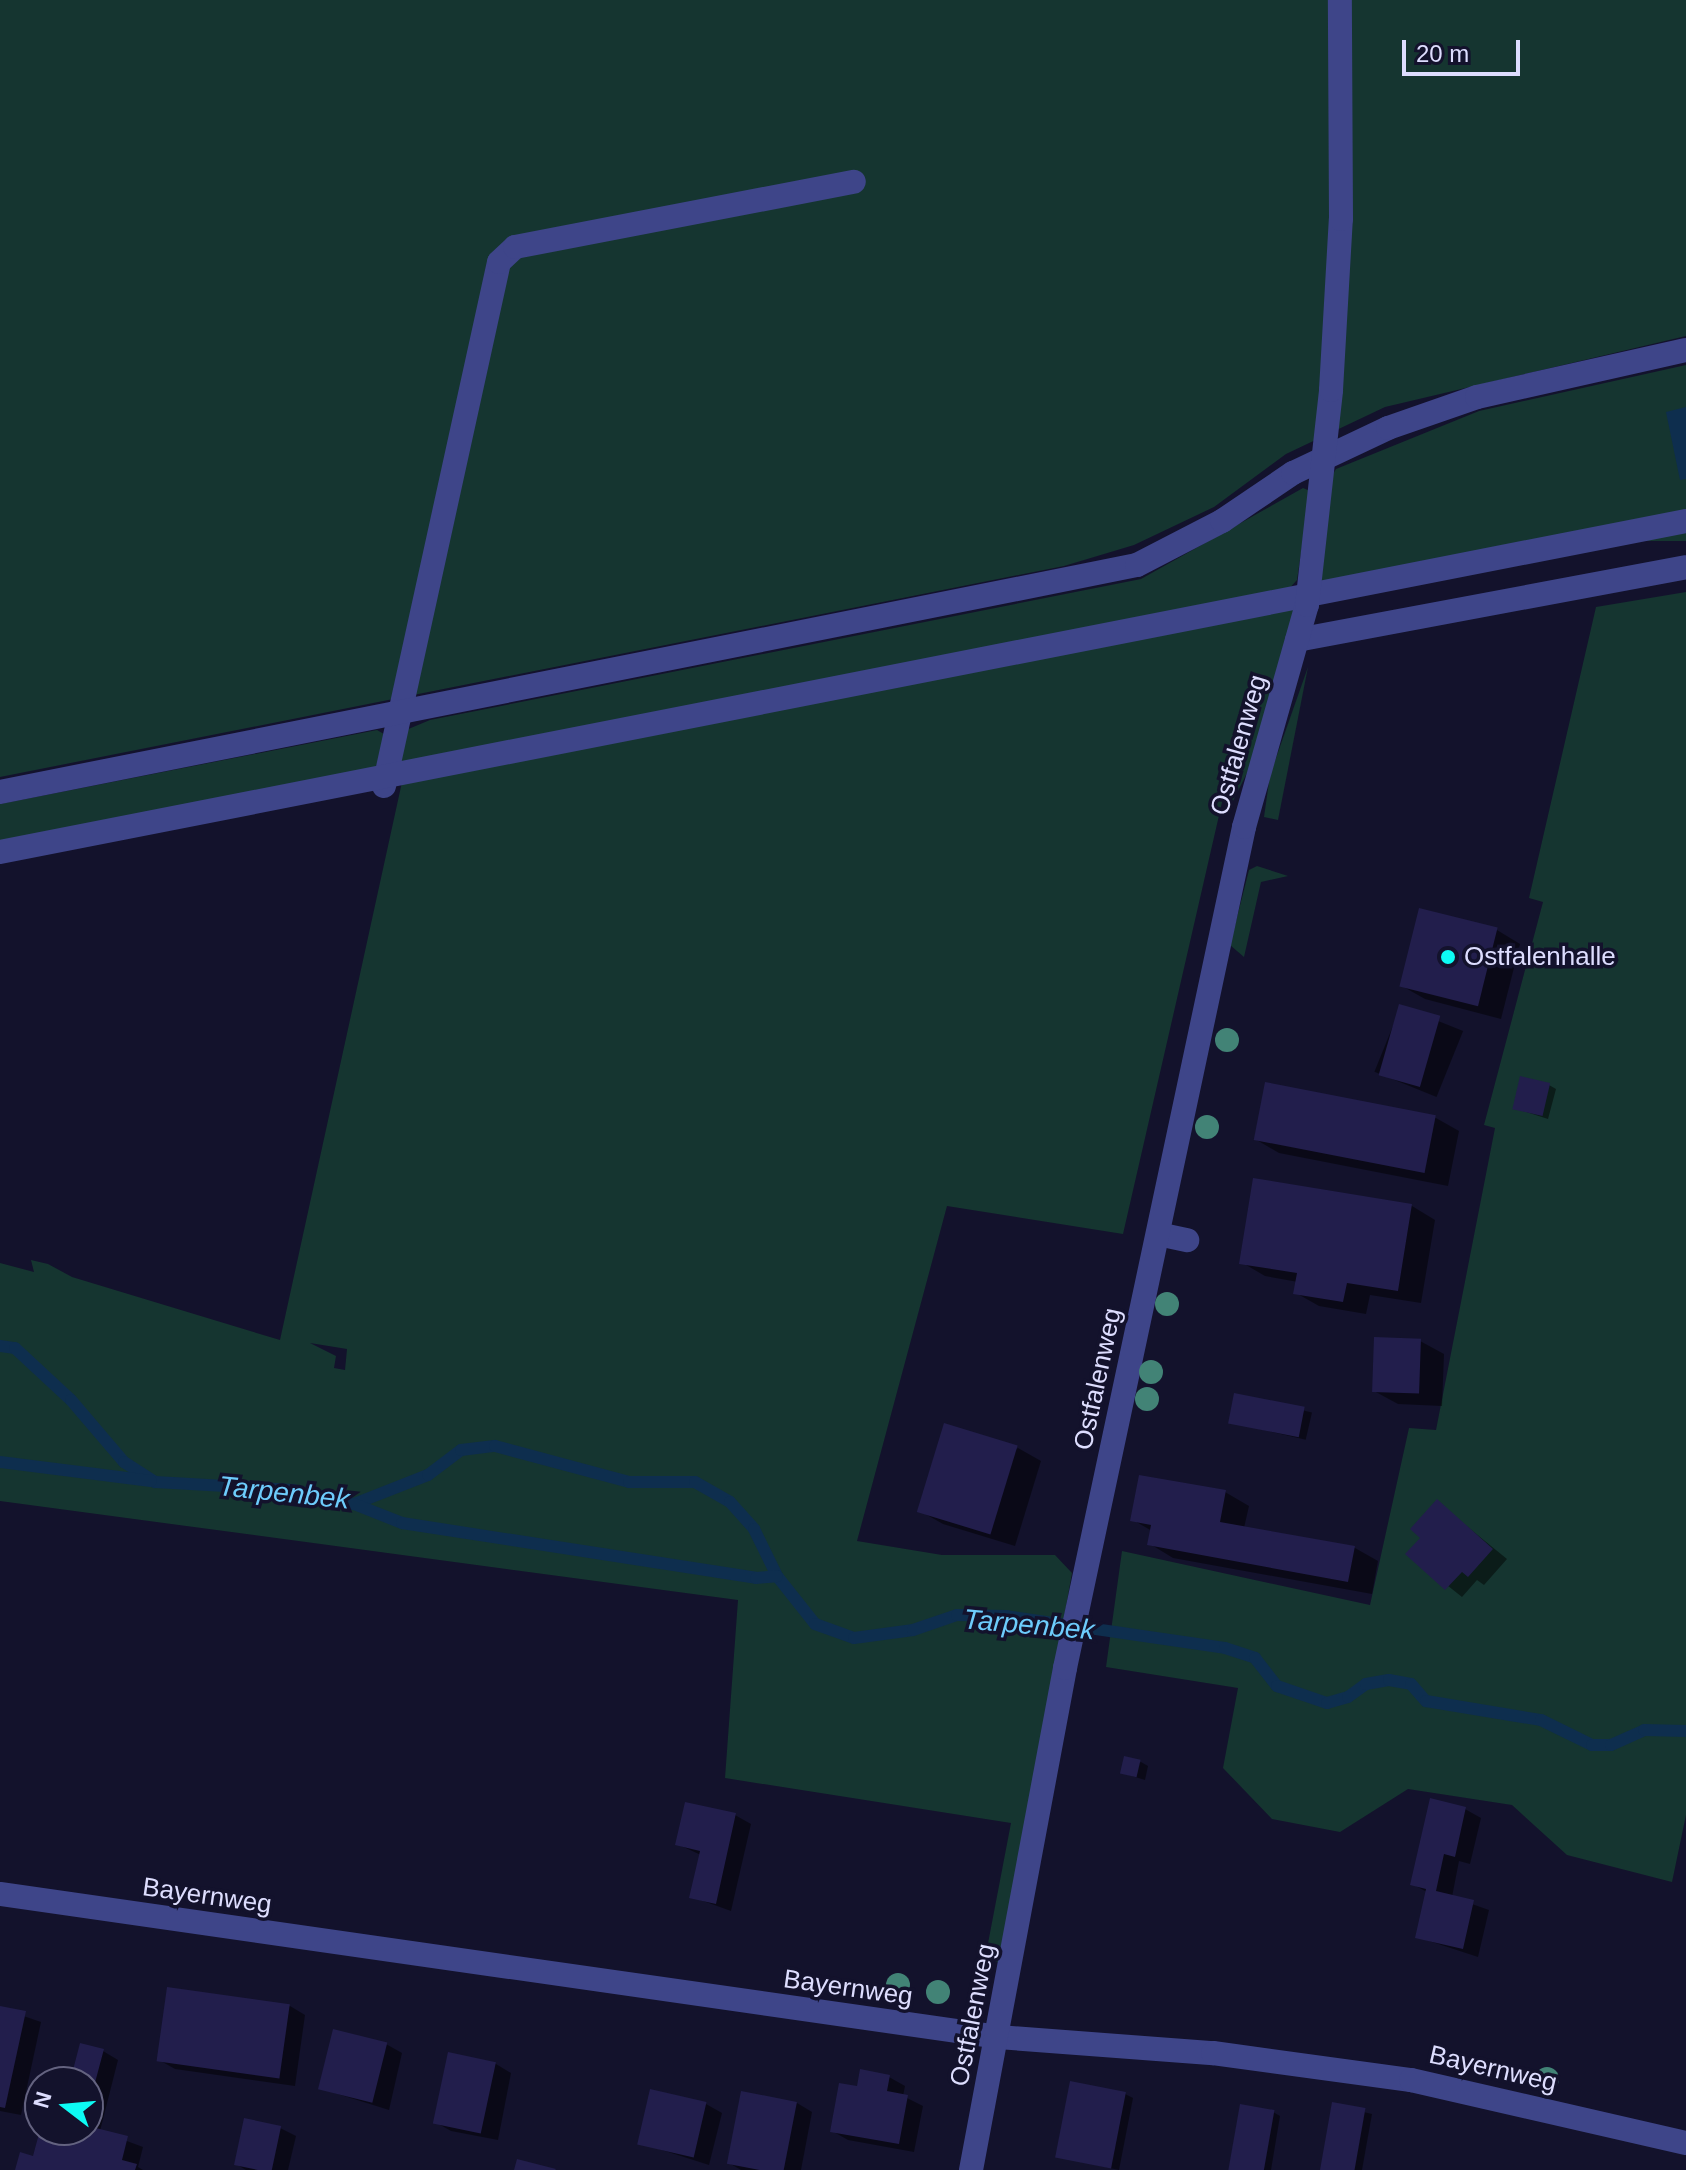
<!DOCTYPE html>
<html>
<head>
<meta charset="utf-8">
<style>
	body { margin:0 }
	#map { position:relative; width:1686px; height:2170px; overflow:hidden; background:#13122c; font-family:Arial,sans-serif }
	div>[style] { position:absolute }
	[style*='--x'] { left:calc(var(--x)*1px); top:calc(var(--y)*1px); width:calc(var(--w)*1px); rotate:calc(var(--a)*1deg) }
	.green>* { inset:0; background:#153530; transform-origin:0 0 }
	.water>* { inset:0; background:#0e2e4e }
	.shadow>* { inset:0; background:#0007; transform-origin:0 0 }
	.stream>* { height:12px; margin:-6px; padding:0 6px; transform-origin:6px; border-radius:6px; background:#0e2e4e }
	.building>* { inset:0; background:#221e4c; transform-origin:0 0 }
	.minor>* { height:24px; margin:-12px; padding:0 12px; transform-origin:12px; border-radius:12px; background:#3e4589 }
	.trees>* { width:24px; height:24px; margin:-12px; border-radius:50%; background:#428376 }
	.dots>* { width:22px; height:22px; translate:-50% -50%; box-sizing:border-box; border:4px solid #13122c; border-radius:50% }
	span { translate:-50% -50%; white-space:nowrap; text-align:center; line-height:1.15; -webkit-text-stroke:7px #13122c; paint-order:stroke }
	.street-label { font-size:26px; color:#ddddfe }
	.poi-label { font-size:26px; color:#ddddfe }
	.left { translate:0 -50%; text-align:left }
	.water-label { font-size:28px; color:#6dccfc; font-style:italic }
	.north { position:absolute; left:24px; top:2066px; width:80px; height:80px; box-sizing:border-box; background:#13122c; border:2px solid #646380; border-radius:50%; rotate:286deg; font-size:22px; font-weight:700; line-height:32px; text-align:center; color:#ddddfe }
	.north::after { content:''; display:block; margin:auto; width:28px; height:36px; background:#0dfbf4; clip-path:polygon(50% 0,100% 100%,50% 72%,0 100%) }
	.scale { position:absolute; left:1402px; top:40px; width:118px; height:36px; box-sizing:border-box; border:4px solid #ddddfe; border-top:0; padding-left:10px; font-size:24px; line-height:28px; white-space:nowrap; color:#ddddfe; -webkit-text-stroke:6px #13122c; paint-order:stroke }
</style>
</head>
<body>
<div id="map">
	<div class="green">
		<i style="clip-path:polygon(0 0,1686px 0,1686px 336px,1385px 407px,1286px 454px,1214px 507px,1134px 545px,1064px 566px,0 777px)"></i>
		<i style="clip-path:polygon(1686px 365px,1686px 516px,1322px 586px,1318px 581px,1330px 479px,1336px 469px,1479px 411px)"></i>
		<i style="clip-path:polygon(1303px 488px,1310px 491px,1297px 580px,1287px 591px,392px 769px,406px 730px,430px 720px,1141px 579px)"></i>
		<i style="left:1686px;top:530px;width:11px;height:378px;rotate:90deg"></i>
		<i style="clip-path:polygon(1686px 592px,1686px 1815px,1672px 1882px,1567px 1855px,1512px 1805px,1408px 1789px,1340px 1832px,1272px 1819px,1223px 1768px,1238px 1688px,1106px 1667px,1122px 1551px,1370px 1605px,1409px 1428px,1436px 1430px,1495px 1128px,1484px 1125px,1543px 902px,1529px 898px,1596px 607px)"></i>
		<i style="clip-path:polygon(evenodd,1299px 607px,1257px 753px,1233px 801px,1223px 798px,1123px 1234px,947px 1206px,857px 1541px,942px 1555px,1055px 1555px,1072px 1573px,1002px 1963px,985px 1959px,1011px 1823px,725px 1778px,738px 1600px,0 1501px,0 1263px,34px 1272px,31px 1260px,48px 1264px,72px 1277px,280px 1340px,402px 782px,1299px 607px,310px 1343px,347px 1349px,345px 1370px,334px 1368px,336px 1356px,310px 1343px)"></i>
		<i style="clip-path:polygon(1308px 667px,1278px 820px,1264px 817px,1270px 775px)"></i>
		<i style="clip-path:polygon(377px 730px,389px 737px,374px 771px,0 846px,0 804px)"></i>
		<i style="clip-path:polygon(1257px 866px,1288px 876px,1261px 882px,1244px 957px,1230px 945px,1249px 870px)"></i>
	</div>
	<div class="water">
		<i style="clip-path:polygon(1686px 407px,1686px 479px,1680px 480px,1666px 412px)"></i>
	</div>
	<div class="shadow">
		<i style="clip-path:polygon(1497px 930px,1520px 944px,1501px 1019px,1425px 999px,1402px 986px)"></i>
		<i style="left:1401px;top:1006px;width:67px;height:71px;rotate:22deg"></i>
		<i style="clip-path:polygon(1549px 1085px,1556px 1089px,1548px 1119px,1514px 1108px)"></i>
		<i style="clip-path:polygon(1436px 1118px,1459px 1131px,1448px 1186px,1279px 1153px,1255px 1139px)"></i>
		<i style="clip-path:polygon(1412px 1206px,1435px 1220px,1421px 1303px,1370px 1295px,1366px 1314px,1319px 1306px,1296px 1293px,1298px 1282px,1265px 1276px,1241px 1262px)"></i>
		<i style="clip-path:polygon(1420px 1341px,1444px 1354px,1442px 1406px,1398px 1404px,1374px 1391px)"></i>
		<i style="left:1236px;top:1395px;width:78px;height:28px;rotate:13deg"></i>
		<i style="clip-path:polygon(1018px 1448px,1041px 1461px,1015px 1546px,943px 1524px,920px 1511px)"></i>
		<i style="clip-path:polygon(1225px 1492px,1249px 1506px,1244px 1528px,1355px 1548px,1378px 1561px,1372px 1594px,1173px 1558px,1150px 1544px,1152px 1531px,1133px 1520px)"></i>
		<i style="clip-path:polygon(1437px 1502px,1507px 1559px,1484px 1585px,1477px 1580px,1462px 1597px,1408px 1554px,1423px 1538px)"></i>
		<i style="clip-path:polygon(1141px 1762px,1148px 1766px,1145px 1780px,1122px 1773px)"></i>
		<i style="clip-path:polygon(1465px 1809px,1481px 1818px,1470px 1864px,1459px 1861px,1452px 1897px,1489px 1910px,1478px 1957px,1417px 1937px,1427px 1892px,1412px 1884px)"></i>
		<i style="clip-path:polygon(735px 1815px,751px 1824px,731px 1911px,692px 1897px,701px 1855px,677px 1844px)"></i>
		<i style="clip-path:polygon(290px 2006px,305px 2015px,295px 2086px,175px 2069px,159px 2060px)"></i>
		<i style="clip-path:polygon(0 2008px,41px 2022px,21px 2115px,0 2111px)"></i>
		<i style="clip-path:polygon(386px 2044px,402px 2053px,389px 2110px,322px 2089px)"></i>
		<i style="clip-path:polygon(103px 2051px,118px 2060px,100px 2131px,143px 2147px,138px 2167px,143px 2170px,17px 2170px,35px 2158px,42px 2130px,88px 2130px,88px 2082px,55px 2082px,73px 2077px)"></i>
		<i style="clip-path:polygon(449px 2055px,496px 2064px,511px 2073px,498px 2140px,451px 2131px,435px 2122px)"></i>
		<i style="clip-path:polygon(889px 2077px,905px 2086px,903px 2096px,923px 2106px,914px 2152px,848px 2140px,832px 2131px)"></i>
		<i style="clip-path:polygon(1125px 2094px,1133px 2098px,1119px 2170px,1058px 2157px)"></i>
		<i style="clip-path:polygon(797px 2103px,812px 2112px,801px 2170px,741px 2170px,729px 2163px)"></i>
		<i style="clip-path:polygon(706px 2104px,722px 2113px,709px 2165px,640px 2143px)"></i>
		<i style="clip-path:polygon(1334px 2105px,1372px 2114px,1362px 2170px,1322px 2170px)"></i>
		<i style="clip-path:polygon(1273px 2112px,1280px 2116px,1271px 2170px,1231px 2170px)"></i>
		<i style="clip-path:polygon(280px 2128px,296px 2136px,288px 2170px,246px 2170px,236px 2164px)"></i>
	</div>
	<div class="stream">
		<i style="--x:0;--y:1346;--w:15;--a:8"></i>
		<i style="--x:15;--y:1348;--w:76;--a:42.9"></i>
		<i style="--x:71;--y:1400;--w:82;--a:49.5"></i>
		<i style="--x:124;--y:1462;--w:37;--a:33"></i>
		<i style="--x:155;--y:1482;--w:138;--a:3.3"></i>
		<i style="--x:293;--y:1490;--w:63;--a:12.9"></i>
		<i style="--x:354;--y:1504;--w:79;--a:-21.4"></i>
		<i style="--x:428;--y:1475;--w:41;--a:-37.1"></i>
		<i style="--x:461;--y:1450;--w:34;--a:-7"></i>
		<i style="--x:495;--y:1446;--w:139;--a:15"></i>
		<i style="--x:629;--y:1482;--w:66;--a:0"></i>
		<i style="--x:695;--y:1482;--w:40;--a:29.7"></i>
		<i style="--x:730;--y:1502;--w:36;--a:48"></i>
		<i style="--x:754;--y:1529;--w:52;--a:63.9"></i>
		<i style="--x:777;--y:1576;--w:61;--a:51.6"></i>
		<i style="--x:815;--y:1624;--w:41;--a:19.7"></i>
		<i style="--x:854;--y:1638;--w:60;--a:-7.7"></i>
		<i style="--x:913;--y:1630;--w:46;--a:-18.8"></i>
		<i style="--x:957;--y:1615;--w:49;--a:1.2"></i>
		<i style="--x:1006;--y:1616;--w:221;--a:8.3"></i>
		<i style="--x:1225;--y:1648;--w:32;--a:18"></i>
		<i style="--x:1255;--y:1658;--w:36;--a:52"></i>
		<i style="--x:1277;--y:1686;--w:53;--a:18.8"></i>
		<i style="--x:1327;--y:1703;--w:22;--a:-16"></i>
		<i style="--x:1348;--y:1697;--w:22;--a:-36"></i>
		<i style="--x:1366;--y:1684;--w:23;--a:-10"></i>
		<i style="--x:1389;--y:1680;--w:22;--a:10"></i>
		<i style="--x:1411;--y:1684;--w:23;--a:49"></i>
		<i style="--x:1426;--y:1701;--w:117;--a:9.4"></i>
		<i style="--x:1541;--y:1720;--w:57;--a:26.1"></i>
		<i style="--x:1592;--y:1745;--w:19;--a:0"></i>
		<i style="--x:1611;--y:1745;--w:36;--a:-24"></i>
		<i style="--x:1644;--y:1730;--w:42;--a:1.4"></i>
		<i style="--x:0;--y:1462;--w:152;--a:7.2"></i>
		<i style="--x:354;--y:1504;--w:52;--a:21.6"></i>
		<i style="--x:402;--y:1523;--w:358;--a:8.8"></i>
		<i style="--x:756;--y:1578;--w:21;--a:-5"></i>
	</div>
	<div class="building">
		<i style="left:1419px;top:908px;width:81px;height:81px;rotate:14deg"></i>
		<i style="left:1399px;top:1004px;width:43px;height:74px;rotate:16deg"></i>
		<i style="left:1520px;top:1076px;width:31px;height:34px;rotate:13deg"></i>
		<i style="left:1265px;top:1082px;width:174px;height:59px;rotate:11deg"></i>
		<i style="clip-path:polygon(1253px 1178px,1412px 1204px,1398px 1291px,1347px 1283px,1343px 1302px,1293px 1294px,1297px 1273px,1239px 1264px)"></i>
		<i style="left:1374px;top:1337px;width:47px;height:55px;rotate:2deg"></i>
		<i style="left:1234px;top:1393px;width:72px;height:31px;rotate:11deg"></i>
		<i style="left:944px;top:1423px;width:77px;height:93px;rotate:17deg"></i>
		<i style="clip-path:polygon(1139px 1475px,1226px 1490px,1220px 1522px,1355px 1546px,1348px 1582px,1147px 1545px,1151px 1525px,1130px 1521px)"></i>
		<i style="clip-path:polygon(1437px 1499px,1493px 1549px,1468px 1577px,1462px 1572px,1445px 1590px,1405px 1554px,1420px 1538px,1410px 1529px)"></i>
		<i style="left:1124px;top:1756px;width:17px;height:18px;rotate:13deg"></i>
		<i style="clip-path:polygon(1430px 1798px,1466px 1807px,1455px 1857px,1444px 1854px,1436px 1891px,1474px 1900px,1463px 1949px,1415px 1938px,1426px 1889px,1410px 1885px)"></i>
		<i style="clip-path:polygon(685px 1802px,736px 1813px,716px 1904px,689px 1898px,700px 1851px,675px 1845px)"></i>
		<i style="left:167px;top:1987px;width:124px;height:75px;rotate:8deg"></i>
		<i style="clip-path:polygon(0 2006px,26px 2011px,5px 2108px,0 2107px)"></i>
		<i style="left:333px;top:2029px;width:56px;height:62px;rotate:14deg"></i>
		<i style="clip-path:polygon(80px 2043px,104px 2049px,89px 2105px,88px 2082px,53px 2082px,56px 2070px,72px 2074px)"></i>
		<i style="left:448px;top:2052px;width:49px;height:73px;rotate:12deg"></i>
		<i style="clip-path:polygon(860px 2069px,890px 2075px,887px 2091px,908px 2095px,899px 2144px,830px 2132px,839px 2083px,857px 2086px)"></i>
		<i style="left:1070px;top:2081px;width:57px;height:78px;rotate:11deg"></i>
		<i style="left:650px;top:2089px;width:58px;height:57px;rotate:13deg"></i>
		<i style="left:741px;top:2091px;width:57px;height:74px;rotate:11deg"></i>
		<i style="left:1332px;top:2102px;width:34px;height:69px;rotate:10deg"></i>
		<i style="left:1240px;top:2104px;width:35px;height:67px;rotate:10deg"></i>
		<i style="left:244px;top:2118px;width:38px;height:48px;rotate:12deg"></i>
		<i style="clip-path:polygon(88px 2126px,128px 2136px,122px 2160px,137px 2164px,135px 2170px,15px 2170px,20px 2152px,33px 2156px,40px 2130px,88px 2130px)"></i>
		<i style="clip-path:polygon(517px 2159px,556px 2169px,555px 2170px,514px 2170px)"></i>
	</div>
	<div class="minor">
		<i style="--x:1297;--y:640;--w:396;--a:-10.6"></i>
		<i style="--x:384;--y:786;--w:536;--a:-77.62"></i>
		<i style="--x:499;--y:262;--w:22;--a:-43"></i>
		<i style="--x:515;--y:247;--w:345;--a:-10.9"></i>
		<i style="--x:0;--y:792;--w:1159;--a:-11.29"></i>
		<i style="--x:1137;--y:565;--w:96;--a:-27.4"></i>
		<i style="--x:1222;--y:521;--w:86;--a:-34.1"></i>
		<i style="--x:1293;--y:473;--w:105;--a:-25.3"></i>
		<i style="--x:1388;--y:428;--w:94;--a:-19.2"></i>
		<i style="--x:1477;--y:397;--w:214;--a:-12.7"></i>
		<i style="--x:0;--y:852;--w:1718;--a:-11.11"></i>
		<i style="--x:1158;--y:1234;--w:30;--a:12"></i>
		<i style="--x:0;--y:1894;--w:1008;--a:8.15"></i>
		<i style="--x:998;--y:2037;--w:216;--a:4.3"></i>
		<i style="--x:1213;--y:2053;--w:200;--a:7.8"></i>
		<i style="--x:1411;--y:2080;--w:282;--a:12.9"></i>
		<i style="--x:971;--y:2170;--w:511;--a:-79.39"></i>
		<i style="--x:1065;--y:1668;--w:860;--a:-77.98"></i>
		<i style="--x:1244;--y:827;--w:231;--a:-74.2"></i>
		<i style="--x:1307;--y:605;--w:216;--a:-83.6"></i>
		<i style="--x:1331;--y:390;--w:171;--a:-86.7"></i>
		<i style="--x:1341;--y:219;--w:219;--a:-90.3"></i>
	</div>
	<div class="trees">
		<i style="left:1227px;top:1040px"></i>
		<i style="left:1207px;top:1127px"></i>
		<i style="left:1167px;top:1304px"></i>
		<i style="left:1151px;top:1372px"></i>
		<i style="left:1147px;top:1399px"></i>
		<i style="left:898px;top:1985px"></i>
		<i style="left:938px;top:1992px"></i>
		<i style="left:1547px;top:2079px"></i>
	</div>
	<div class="dots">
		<i style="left:1448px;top:957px;background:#0dfbf4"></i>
	</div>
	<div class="street-label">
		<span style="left:1239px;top:745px;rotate:-74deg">Ostfalenweg</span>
		<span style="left:1098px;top:1379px;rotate:-78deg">Ostfalenweg</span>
		<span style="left:207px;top:1896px;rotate:8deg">Bayernweg</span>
		<span style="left:848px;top:1988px;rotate:8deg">Bayernweg</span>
		<span style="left:973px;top:2015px;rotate:-79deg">Ostfalenweg</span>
		<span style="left:1493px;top:2069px;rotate:13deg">Bayernweg</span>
	</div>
	<div class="poi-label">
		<span class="left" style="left:1464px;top:957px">Ostfalenhalle</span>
	</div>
	<div class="water-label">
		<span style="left:284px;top:1493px;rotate:6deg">Tarpenbek</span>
		<span style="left:1029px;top:1625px;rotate:5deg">Tarpenbek</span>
	</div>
	<div class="north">N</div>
	<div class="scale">20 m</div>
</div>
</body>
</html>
